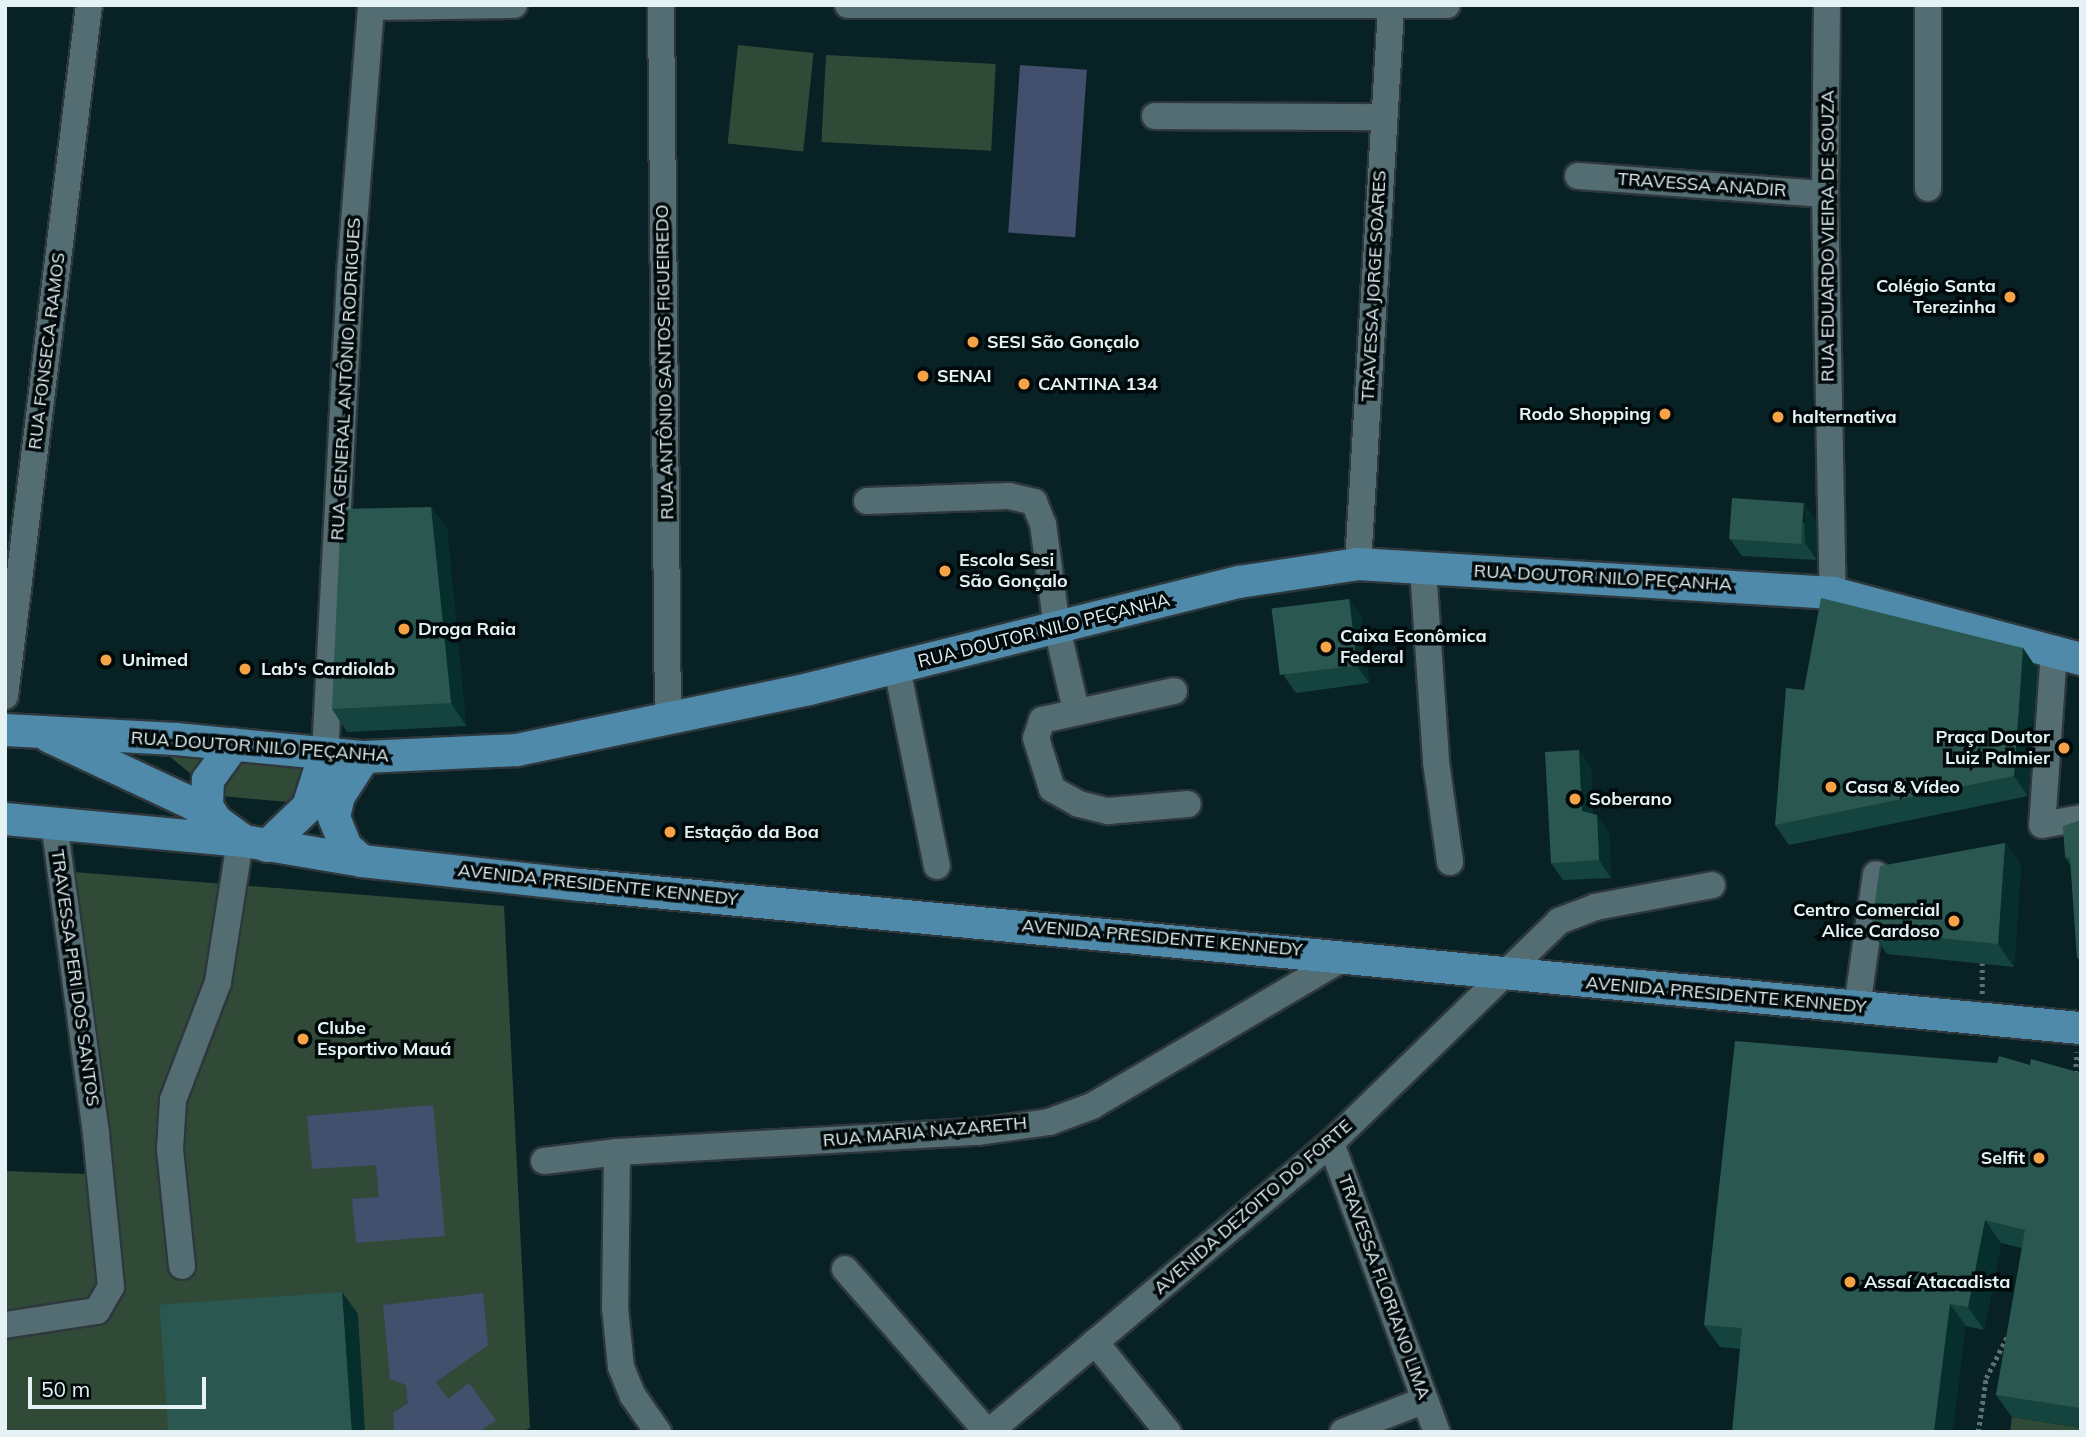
<!DOCTYPE html>
<html>
<head>
<meta charset="utf-8">
<style>
	body { margin:0 }
	#map { position:relative; width:2086px; height:1437px; overflow:hidden; background:#082125; font-family:Mulish,sans-serif }
	div>[style] { position:absolute }
	[style*='--x'] { left:calc(var(--x)*1px); top:calc(var(--y)*1px); width:calc(var(--w)*1px); rotate:calc(var(--a)*1deg) }
	.green>* { inset:0; background:#314a37; transform-origin:0 0 }
	.water>* { inset:0; background:#424f6d; transform-origin:0 0 }
	.path>* { height:4.5px; margin-top:-2.25px; transform-origin:0; background:repeating-linear-gradient(90deg,#5c7175 0 3.5px,transparent 0 7px) }
	.roads { filter:drop-shadow(2px 0 #2e383c) drop-shadow(-2px 0 #2e383c) drop-shadow(0 2px #2e383c) drop-shadow(0 -2px #2e383c) }
	.minor>* { height:26px; margin:-13px; padding:0 13px; transform-origin:13px; border-radius:13px; background:#536d72 }
	.major>* { height:32px; margin:-16px; padding:0 16px; transform-origin:16px; border-radius:16px; background:#4f8aaa }
	.wall>* { inset:0; background:#15443e }
	.shaded-wall>* { inset:0; background:#062e2c }
	.building>* { inset:0; background:#2b5751; transform-origin:0 0 }
	.dots>* { width:19px; height:19px; translate:-50% -50%; box-sizing:border-box; border:4px solid #02090a; border-radius:50% }
	span { translate:-50% -50%; white-space:nowrap; text-align:center; line-height:1.15; -webkit-text-stroke:7px #02090a; paint-order:stroke }
	.street-label { font-size:18px; color:#e4f2f5 }
	.poi-label { font-size:18px; color:#e4f2f5; font-weight:700 }
	.right { translate:-100% -50%; text-align:right }
	.left { translate:0 -50%; text-align:left }
	.frame { position:absolute; inset:0; border:7px solid #e4f2f5; pointer-events:none }
	.scale { position:absolute; left:28px; top:1377px; width:178px; height:32px; box-sizing:border-box; border:4px solid #e4f2f5; border-top:0; padding-left:9px; font-size:21px; line-height:24px; white-space:nowrap; color:#e4f2f5; -webkit-text-stroke:5px #02090a; paint-order:stroke }
</style>
</head>
<body>
<div id="map">
	<div class="green">
		<i style="left:738px;top:45px;width:76px;height:99px;rotate:6deg"></i>
		<i style="left:826px;top:55px;width:170px;height:87px;rotate:3deg"></i>
		<i style="clip-path:polygon(162px 750px,209px 752px,191px 774px)"></i>
		<i style="clip-path:polygon(240px 759px,308px 766px,306px 794px,288px 802px,221px 796px,218px 785px)"></i>
		<i style="clip-path:polygon(74px 872px,504px 906px,530px 1428px,522px 1432px,5px 1432px,5px 1171px,112px 1175px)"></i>
		<i style="clip-path:polygon(2012px 1417px,2081px 1428px,2081px 1432px,2010px 1432px)"></i>
	</div>
	<div class="water">
		<i style="left:1020px;top:65px;width:67px;height:168px;rotate:4deg"></i>
		<i style="clip-path:polygon(433px 1105px,445px 1236px,356px 1243px,352px 1199px,379px 1197px,376px 1165px,312px 1169px,307px 1116px)"></i>
		<i style="clip-path:polygon(483px 1293px,488px 1345px,436px 1382px,448px 1399px,469px 1383px,496px 1420px,479px 1432px,394px 1432px,393px 1413px,408px 1403px,406px 1385px,390px 1379px,383px 1305px)"></i>
	</div>
	<div class="path">
		<i style="--x:1982;--y:994;--w:31;--a:-90"></i>
		<i style="--x:2075;--y:1074;--w:22;--a:-85"></i>
		<i style="--x:1978;--y:1432;--w:55;--a:-81.6"></i>
		<i style="--x:1986;--y:1378;--w:46;--a:-62.9"></i>
	</div>
	<div class="roads">
		<div class="minor">
			<i style="--x:661;--y:5;--w:714;--a:89.44"></i>
			<i style="--x:848;--y:5;--w:599;--a:0"></i>
			<i style="--x:1827;--y:5;--w:189;--a:90.6"></i>
			<i style="--x:1825;--y:194;--w:399;--a:88.9"></i>
			<i style="--x:371;--y:7;--w:143;--a:-0.8"></i>
			<i style="--x:1155;--y:116;--w:228;--a:0.3"></i>
			<i style="--x:1578;--y:176;--w:248;--a:4.2"></i>
			<i style="--x:1928;--y:188;--w:183;--a:-90"></i>
			<i style="--x:867;--y:501;--w:142;--a:-2"></i>
			<i style="--x:1009;--y:496;--w:26;--a:13"></i>
			<i style="--x:1034;--y:502;--w:24;--a:68"></i>
			<i style="--x:1043;--y:524;--w:105;--a:82.3"></i>
			<i style="--x:1057;--y:628;--w:84;--a:77"></i>
			<i style="--x:1358;--y:564;--w:557;--a:-86.6"></i>
			<i style="--x:1423;--y:569;--w:193;--a:86.1"></i>
			<i style="--x:1436;--y:762;--w:101;--a:82"></i>
			<i style="--x:2054;--y:651;--w:174;--a:93.9"></i>
			<i style="--x:2042;--y:825;--w:40;--a:-10"></i>
			<i style="--x:897;--y:668;--w:202;--a:78.6"></i>
			<i style="--x:1174;--y:691;--w:135;--a:167.6"></i>
			<i style="--x:1042;--y:720;--w:19;--a:108"></i>
			<i style="--x:1036;--y:738;--w:53;--a:72.6"></i>
			<i style="--x:1052;--y:789;--w:31;--a:29"></i>
			<i style="--x:1079;--y:804;--w:30;--a:14"></i>
			<i style="--x:1108;--y:811;--w:80;--a:-5"></i>
			<i style="--x:5;--y:696;--w:696;--a:-83.07"></i>
			<i style="--x:325;--y:754;--w:481;--a:-87"></i>
			<i style="--x:350;--y:274;--w:270;--a:-85.5"></i>
			<i style="--x:1857;--y:1007;--w:134;--a:-81.9"></i>
			<i style="--x:1331;--y:1143;--w:308;--a:69.9"></i>
			<i style="--x:617;--y:1152;--w:156;--a:90.7"></i>
			<i style="--x:615;--y:1308;--w:59;--a:84.2"></i>
			<i style="--x:621;--y:1367;--w:31;--a:68"></i>
			<i style="--x:633;--y:1396;--w:44;--a:55.2"></i>
			<i style="--x:544;--y:1161;--w:74;--a:-7"></i>
			<i style="--x:617;--y:1152;--w:361;--a:-3.2"></i>
			<i style="--x:977;--y:1132;--w:73;--a:-7.9"></i>
			<i style="--x:1049;--y:1122;--w:46;--a:-20.4"></i>
			<i style="--x:1092;--y:1106;--w:297;--a:-30.5"></i>
			<i style="--x:182;--y:1266;--w:118;--a:-95.9"></i>
			<i style="--x:170;--y:1149;--w:49;--a:-86.5"></i>
			<i style="--x:173;--y:1100;--w:126;--a:-69.1"></i>
			<i style="--x:218;--y:982;--w:143;--a:-81.1"></i>
			<i style="--x:845;--y:1269;--w:216;--a:48.9"></i>
			<i style="--x:5;--y:1325;--w:93;--a:-8.7"></i>
			<i style="--x:97;--y:1311;--w:28;--a:-60"></i>
			<i style="--x:111;--y:1287;--w:155;--a:-95.6"></i>
			<i style="--x:96;--y:1133;--w:313;--a:-97.7"></i>
			<i style="--x:1095;--y:1342;--w:116;--a:51"></i>
			<i style="--x:989;--y:1432;--w:448;--a:-40.2"></i>
			<i style="--x:1331;--y:1143;--w:318;--a:-44.2"></i>
			<i style="--x:1559;--y:921;--w:39;--a:-21"></i>
			<i style="--x:1595;--y:907;--w:119;--a:-10.6"></i>
			<i style="--x:1343;--y:1432;--w:88;--a:-21.3"></i>
		</div>
		<div class="major">
			<i style="--x:5;--y:730;--w:171;--a:3"></i>
			<i style="--x:176;--y:739;--w:189;--a:5.5"></i>
			<i style="--x:364;--y:757;--w:153;--a:-2.6"></i>
			<i style="--x:517;--y:750;--w:298;--a:-11.8"></i>
			<i style="--x:809;--y:689;--w:443;--a:-14"></i>
			<i style="--x:1239;--y:582;--w:120;--a:-8.6"></i>
			<i style="--x:1358;--y:564;--w:476;--a:3.5"></i>
			<i style="--x:1833;--y:593;--w:257;--a:14.9"></i>
			<i style="--x:50;--y:737;--w:158;--a:25.1"></i>
			<i style="--x:193;--y:804;--w:63;--a:36"></i>
			<i style="--x:5;--y:819;--w:240;--a:5.3"></i>
			<i style="--x:244;--y:841;--w:120;--a:9.6"></i>
			<i style="--x:362;--y:861;--w:220;--a:6.3"></i>
			<i style="--x:581;--y:885;--w:1507;--a:5.45"></i>
			<i style="--x:215;--y:819;--w:15;--a:-122"></i>
			<i style="--x:207;--y:806;--w:26;--a:-88"></i>
			<i style="--x:208;--y:780;--w:44;--a:-54.2"></i>
			<i style="--x:267;--y:846;--w:57;--a:-43.6"></i>
			<i style="--x:308;--y:807;--w:56;--a:-72.2"></i>
			<i style="--x:362;--y:861;--w:21;--a:-139"></i>
			<i style="--x:346;--y:847;--w:32;--a:-112"></i>
			<i style="--x:334;--y:817;--w:22;--a:-77"></i>
			<i style="--x:339;--y:796;--w:46;--a:-57.3"></i>
		</div>
	</div>
	<div class="wall">
		<i style="clip-path:polygon(431px 507px,447px 529px,466px 726px,347px 732px,332px 709px)"></i>
		<i style="clip-path:polygon(1816px 520px,1817px 560px,1742px 556px,1730px 539px)"></i>
		<i style="clip-path:polygon(1349px 599px,1361px 616px,1369px 683px,1296px 693px,1284px 676px)"></i>
		<i style="clip-path:polygon(2023px 648px,2037px 669px,2028px 796px,1789px 845px,1775px 825px,1804px 690px)"></i>
		<i style="clip-path:polygon(1591px 767px,1593px 814px,1609px 832px,1611px 878px,1563px 880px,1551px 863px)"></i>
		<i style="clip-path:polygon(2081px 820px,2081px 962px,2077px 958px,2071px 866px,2065px 857px)"></i>
		<i style="clip-path:polygon(2005px 843px,2021px 865px,2014px 967px,1887px 954px,1871px 931px)"></i>
		<i style="clip-path:polygon(1997px 1063px,2081px 1073px,2081px 1428px,2012px 1417px,1996px 1395px,2022px 1248px,2001px 1243px,1984px 1330px,1966px 1326px,1740px 1349px,1720px 1347px,1704px 1325px)"></i>
	</div>
	<div class="shaded-wall">
		<i style="clip-path:polygon(1804px 503px,1816px 520px,1817px 560px,1805px 543px)"></i>
		<i style="clip-path:polygon(431px 507px,447px 529px,466px 726px,451px 703px)"></i>
		<i style="clip-path:polygon(1349px 599px,1361px 616px,1369px 683px,1357px 666px)"></i>
		<i style="clip-path:polygon(2023px 648px,2037px 669px,2028px 796px,2014px 776px)"></i>
		<i style="clip-path:polygon(1579px 750px,1591px 767px,1594px 829px,1582px 811px)"></i>
		<i style="clip-path:polygon(1597px 815px,1609px 832px,1611px 878px,1599px 860px)"></i>
		<i style="clip-path:polygon(2005px 843px,2021px 865px,2014px 967px,1998px 944px)"></i>
		<i style="clip-path:polygon(1985px 1220px,2001px 1243px,1984px 1330px,1968px 1307px)"></i>
		<i style="clip-path:polygon(342px 1292px,358px 1314px,365px 1432px,351px 1432px)"></i>
		<i style="clip-path:polygon(1950px 1304px,1966px 1326px,1953px 1432px,1934px 1432px)"></i>
	</div>
	<div class="building">
		<i style="left:1732px;top:498px;width:72px;height:41px;rotate:4deg"></i>
		<i style="clip-path:polygon(431px 507px,451px 703px,332px 709px,341px 509px)"></i>
		<i style="clip-path:polygon(1821px 598px,2023px 648px,2014px 776px,1775px 825px,1786px 688px,1804px 690px)"></i>
		<i style="left:1349px;top:599px;width:67px;height:78px;rotate:83deg"></i>
		<i style="clip-path:polygon(1579px 750px,1582px 811px,1597px 815px,1599px 860px,1551px 863px,1545px 752px)"></i>
		<i style="clip-path:polygon(2081px 820px,2081px 958px,2077px 958px,2070px 858px,2065px 857px,2063px 826px)"></i>
		<i style="clip-path:polygon(2005px 843px,1998px 944px,1871px 931px,1880px 866px)"></i>
		<i style="clip-path:polygon(1735px 1041px,1997px 1063px,1999px 1056px,2030px 1065px,2031px 1059px,2081px 1073px,2080px 1408px,1996px 1395px,2025px 1230px,1985px 1220px,1968px 1307px,1950px 1304px,1934px 1432px,1732px 1432px,1742px 1328px,1704px 1325px)"></i>
		<i style="left:342px;top:1292px;width:140px;height:183px;rotate:86deg"></i>
	</div>
	<div class="dots">
		<i style="left:2010px;top:297px;background:#f6a247"></i>
		<i style="left:973px;top:342px;background:#f6a247"></i>
		<i style="left:923px;top:376px;background:#f6a247"></i>
		<i style="left:1024px;top:384px;background:#f6a247"></i>
		<i style="left:1665px;top:414px;background:#f6a247"></i>
		<i style="left:1778px;top:417px;background:#f6a247"></i>
		<i style="left:945px;top:571px;background:#f6a247"></i>
		<i style="left:404px;top:629px;background:#f6a247"></i>
		<i style="left:1326px;top:647px;background:#f6a247"></i>
		<i style="left:106px;top:660px;background:#f6a247"></i>
		<i style="left:245px;top:669px;background:#f6a247"></i>
		<i style="left:2064px;top:748px;background:#f6a247"></i>
		<i style="left:1831px;top:787px;background:#f6a247"></i>
		<i style="left:1575px;top:799px;background:#f6a247"></i>
		<i style="left:670px;top:832px;background:#f6a247"></i>
		<i style="left:1954px;top:921px;background:#f6a247"></i>
		<i style="left:303px;top:1039px;background:#f6a247"></i>
		<i style="left:2039px;top:1158px;background:#f6a247"></i>
		<i style="left:1850px;top:1282px;background:#f6a247"></i>
	</div>
	<div class="street-label">
		<span style="left:1702px;top:185px;rotate:4deg">TRAVESSA ANADIR</span>
		<span style="left:1828px;top:236px;rotate:-90deg">RUA EDUARDO VIEIRA DE SOUZA</span>
		<span style="left:1374px;top:286px;rotate:-87deg">TRAVESSA JORGE SOARES</span>
		<span style="left:47px;top:351px;rotate:-83deg">RUA FONSECA RAMOS</span>
		<span style="left:665px;top:362px;rotate:-91deg">RUA ANTÔNIO SANTOS FIGUEIREDO</span>
		<span style="left:346px;top:379px;rotate:-87deg">RUA GENERAL ANTÔNIO RODRIGUES</span>
		<span style="left:1603px;top:578px;rotate:3deg">RUA DOUTOR NILO PEÇANHA</span>
		<span style="left:1044px;top:631px;rotate:-14deg">RUA DOUTOR NILO PEÇANHA</span>
		<span style="left:260px;top:747px;rotate:4deg">RUA DOUTOR NILO PEÇANHA</span>
		<span style="left:598px;top:885px;rotate:6deg">AVENIDA PRESIDENTE KENNEDY</span>
		<span style="left:1162px;top:938px;rotate:5deg">AVENIDA PRESIDENTE KENNEDY</span>
		<span style="left:75px;top:978px;rotate:82deg">TRAVESSA PERI DOS SANTOS</span>
		<span style="left:1726px;top:995px;rotate:5deg">AVENIDA PRESIDENTE KENNEDY</span>
		<span style="left:925px;top:1132px;rotate:-5deg">RUA MARIA NAZARETH</span>
		<span style="left:1253px;top:1207px;rotate:-41deg">AVENIDA DEZOITO DO FORTE</span>
		<span style="left:1384px;top:1287px;rotate:70deg">TRAVESSA FLORIANO LIMA</span>
	</div>
	<div class="poi-label">
		<span class="right" style="left:1996px;top:297px">Colégio Santa<br>Terezinha</span>
		<span class="left" style="left:987px;top:342px">SESI São Gonçalo</span>
		<span class="left" style="left:937px;top:376px">SENAI</span>
		<span class="left" style="left:1038px;top:384px">CANTINA 134</span>
		<span class="right" style="left:1651px;top:414px">Rodo Shopping</span>
		<span class="left" style="left:1792px;top:417px">halternativa</span>
		<span class="left" style="left:959px;top:571px">Escola Sesi<br>São Gonçalo</span>
		<span class="left" style="left:418px;top:629px">Droga Raia</span>
		<span class="left" style="left:1340px;top:647px">Caixa Econômica<br>Federal</span>
		<span class="left" style="left:122px;top:660px">Unimed</span>
		<span class="left" style="left:261px;top:669px">Lab's Cardiolab</span>
		<span class="right" style="left:2050px;top:748px">Praça Doutor<br>Luiz Palmier</span>
		<span class="left" style="left:1845px;top:787px">Casa &amp; Vídeo</span>
		<span class="left" style="left:1589px;top:799px">Soberano</span>
		<span class="left" style="left:684px;top:832px">Estação da Boa</span>
		<span class="right" style="left:1940px;top:921px">Centro Comercial<br>Alice Cardoso</span>
		<span class="left" style="left:317px;top:1039px">Clube<br>Esportivo Mauá</span>
		<span class="right" style="left:2025px;top:1158px">Selfit</span>
		<span class="left" style="left:1864px;top:1282px">Assaí Atacadista</span>
	</div>
	<div class="frame"></div>
	<div class="scale">50 m</div>
</div>
</body>
</html>
